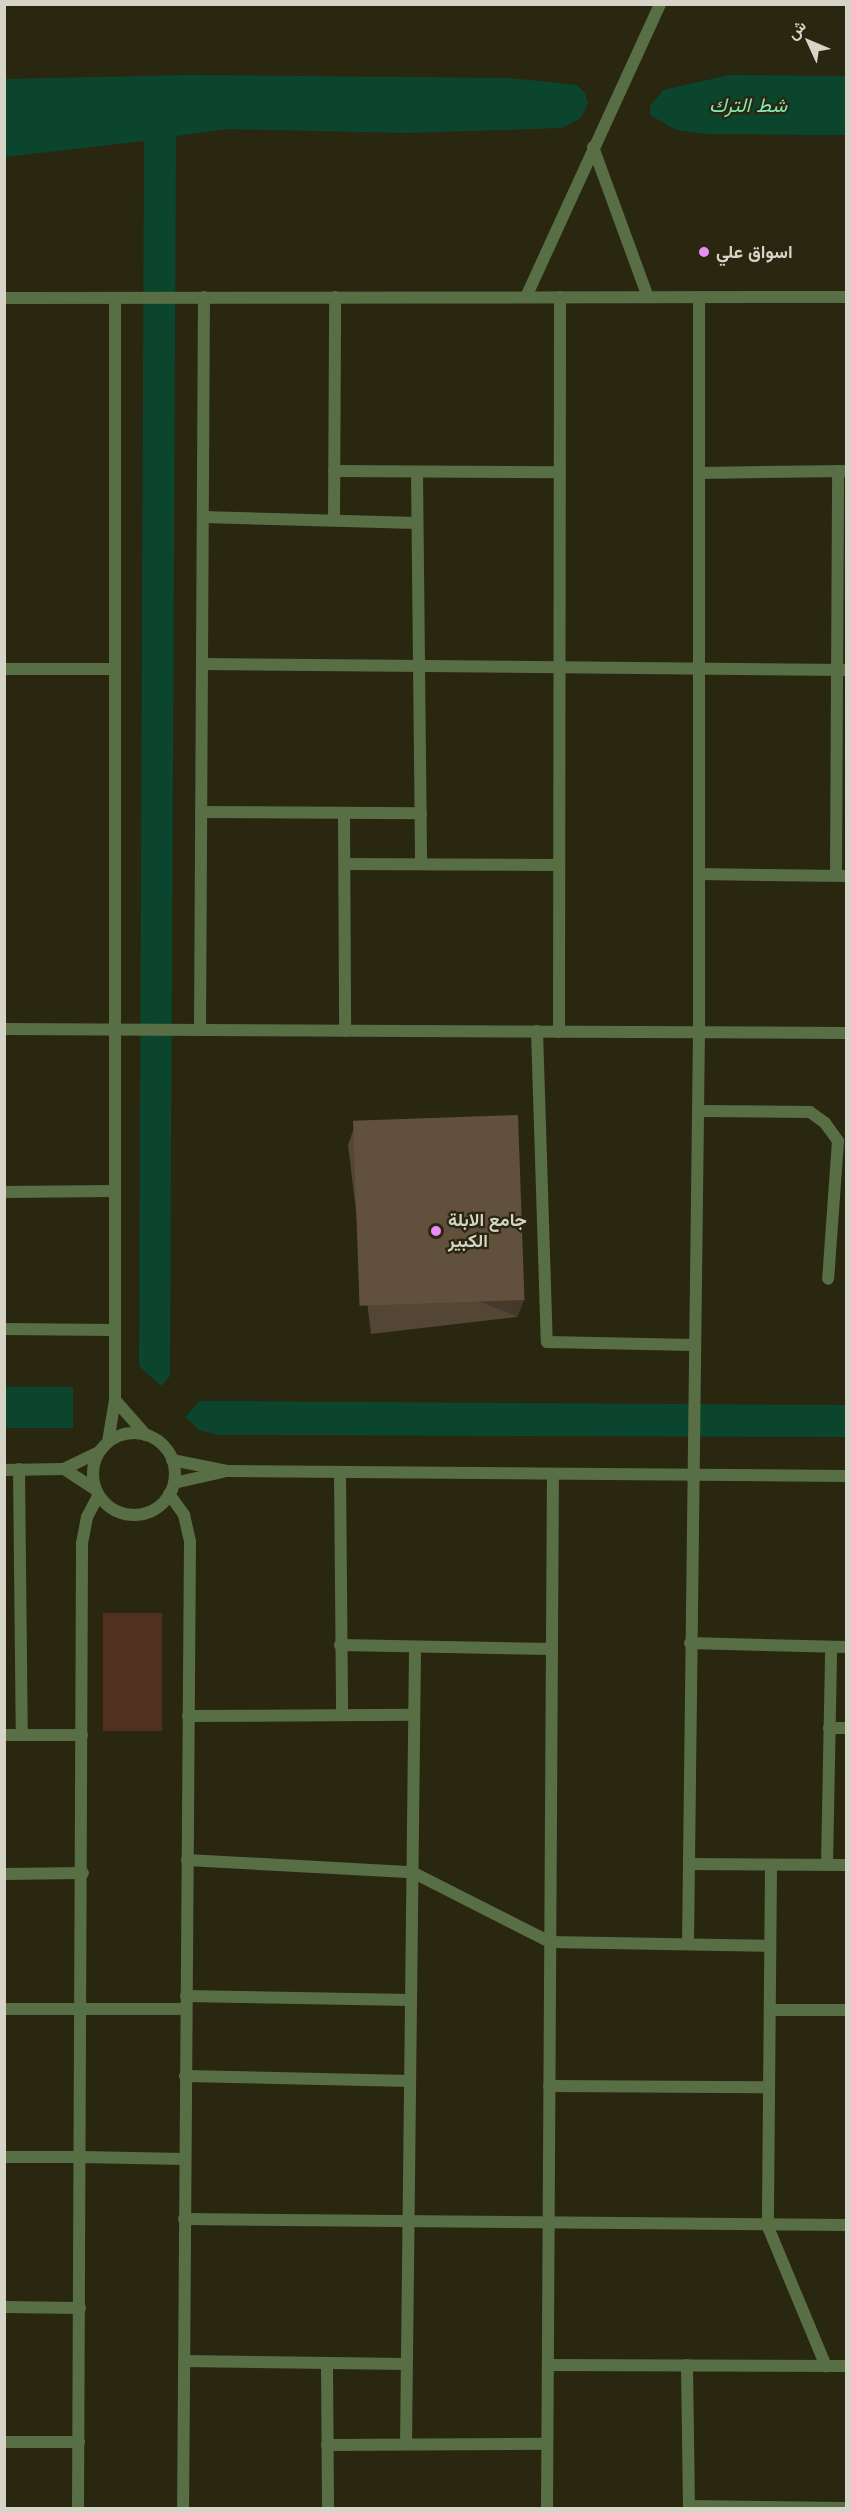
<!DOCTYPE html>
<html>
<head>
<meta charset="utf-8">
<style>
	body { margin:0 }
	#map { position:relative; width:851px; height:2513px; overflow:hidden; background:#29270f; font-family:"Libre Baskerville",Vazirmatn,serif }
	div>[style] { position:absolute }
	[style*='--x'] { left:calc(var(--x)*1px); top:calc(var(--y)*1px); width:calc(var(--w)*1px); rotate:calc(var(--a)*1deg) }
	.green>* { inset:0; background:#523020; transform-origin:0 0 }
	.water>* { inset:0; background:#0c452d; transform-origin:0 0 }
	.minor>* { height:12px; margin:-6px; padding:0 6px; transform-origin:6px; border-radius:6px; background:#586e45 }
	.tertiary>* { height:12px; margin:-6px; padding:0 6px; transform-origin:6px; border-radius:6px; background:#586e45 }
	.tertiary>.ring { margin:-6px; padding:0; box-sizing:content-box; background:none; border:12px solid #586e45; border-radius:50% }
	.wall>* { inset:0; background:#534634 }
	.shaded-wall>* { inset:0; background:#44392a; transform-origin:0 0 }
	.building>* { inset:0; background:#61513c; transform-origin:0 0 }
	.dots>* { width:16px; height:16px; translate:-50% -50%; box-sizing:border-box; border:3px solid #29270f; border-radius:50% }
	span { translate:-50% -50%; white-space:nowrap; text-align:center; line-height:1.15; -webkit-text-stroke:4.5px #29270f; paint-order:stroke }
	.poi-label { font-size:18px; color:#d5d4c6; font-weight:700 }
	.left { translate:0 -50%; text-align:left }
	.water-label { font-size:20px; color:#83e7b3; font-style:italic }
	.frame { position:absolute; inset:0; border:6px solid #d5d4c6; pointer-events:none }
	.north { position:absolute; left:779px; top:12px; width:60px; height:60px; -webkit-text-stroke:4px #29270f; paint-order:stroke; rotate:314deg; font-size:16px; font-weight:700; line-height:24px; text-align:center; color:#d5d4c6 }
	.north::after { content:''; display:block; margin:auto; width:21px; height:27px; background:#d5d4c6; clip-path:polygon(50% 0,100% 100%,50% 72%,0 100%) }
</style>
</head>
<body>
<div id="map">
	<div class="green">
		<i style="left:103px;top:1613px;width:59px;height:118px"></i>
	</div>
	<div class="water">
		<i style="clip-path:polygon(190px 75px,510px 78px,577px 85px,585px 93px,588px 103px,581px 118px,562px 128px,404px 133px,227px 129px,176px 136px,170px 1376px,161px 1386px,139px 1366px,144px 141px,5px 157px,4px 79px)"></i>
		<i style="clip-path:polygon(729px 75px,846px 76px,846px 135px,706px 134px,676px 130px,650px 115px,650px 106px,663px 90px)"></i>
		<i style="left:73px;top:1387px;width:41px;height:68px;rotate:90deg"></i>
		<i style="clip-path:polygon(200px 1401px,846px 1405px,846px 1437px,218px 1435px,199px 1430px,185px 1417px)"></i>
	</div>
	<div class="minor">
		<i style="--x:334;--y:471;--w:226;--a:0.3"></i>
		<i style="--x:417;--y:472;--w:392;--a:89.4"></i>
		<i style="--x:699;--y:473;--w:147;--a:-0.8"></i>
		<i style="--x:203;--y:517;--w:214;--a:1.6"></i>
		<i style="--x:334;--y:520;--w:223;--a:-89.7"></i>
		<i style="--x:202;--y:664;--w:644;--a:0.53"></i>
		<i style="--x:4;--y:669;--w:111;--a:0"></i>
		<i style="--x:201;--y:812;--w:220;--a:0.3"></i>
		<i style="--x:344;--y:814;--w:217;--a:89.7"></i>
		<i style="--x:345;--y:864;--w:214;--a:0.3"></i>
		<i style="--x:699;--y:874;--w:147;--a:0.8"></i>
		<i style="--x:836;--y:875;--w:404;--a:-89.7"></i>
		<i style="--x:200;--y:1030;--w:733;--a:-89.69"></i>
		<i style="--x:537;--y:1031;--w:311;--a:88.2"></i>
		<i style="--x:547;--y:1342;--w:147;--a:1.2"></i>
		<i style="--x:559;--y:1032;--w:735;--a:-89.92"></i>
		<i style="--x:698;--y:1111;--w:112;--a:0.5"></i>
		<i style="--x:810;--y:1112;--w:19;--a:36"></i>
		<i style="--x:825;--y:1123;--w:22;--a:54"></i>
		<i style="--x:838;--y:1141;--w:138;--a:94.1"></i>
		<i style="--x:4;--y:1192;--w:111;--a:-0.5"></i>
		<i style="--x:4;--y:1329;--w:111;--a:0.5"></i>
		<i style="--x:19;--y:1469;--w:266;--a:89.4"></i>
		<i style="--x:340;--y:1472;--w:242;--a:89.5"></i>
		<i style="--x:690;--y:1643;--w:156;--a:1.5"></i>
		<i style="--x:340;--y:1645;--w:212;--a:1.1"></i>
		<i style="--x:188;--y:1716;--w:226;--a:-0.3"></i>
		<i style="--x:829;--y:1728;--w:17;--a:0"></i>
		<i style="--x:4;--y:1735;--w:78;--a:0"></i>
		<i style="--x:187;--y:1860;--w:225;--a:3.1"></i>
		<i style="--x:412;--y:1872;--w:155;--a:26.9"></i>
		<i style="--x:550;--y:1942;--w:220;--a:1"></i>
		<i style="--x:689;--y:1864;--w:157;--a:0.4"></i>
		<i style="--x:827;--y:1865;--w:218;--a:-88.9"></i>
		<i style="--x:771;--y:1866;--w:361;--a:90.5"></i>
		<i style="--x:768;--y:2227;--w:151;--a:67.4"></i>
		<i style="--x:4;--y:1874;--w:79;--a:-0.7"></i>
		<i style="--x:688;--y:1944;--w:912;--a:-89.31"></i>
		<i style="--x:699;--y:1032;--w:735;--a:-90"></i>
		<i style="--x:186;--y:1996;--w:225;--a:1"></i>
		<i style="--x:4;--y:2009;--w:78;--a:0"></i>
		<i style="--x:770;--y:2010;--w:76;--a:0"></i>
		<i style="--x:185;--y:2076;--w:225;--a:1.3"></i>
		<i style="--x:549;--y:2086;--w:220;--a:0.3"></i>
		<i style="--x:4;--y:2157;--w:77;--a:0"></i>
		<i style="--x:184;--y:2219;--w:662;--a:0.52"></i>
		<i style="--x:4;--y:2307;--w:76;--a:0.8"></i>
		<i style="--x:184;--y:2361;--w:222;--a:0.8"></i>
		<i style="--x:327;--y:2363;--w:145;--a:89.6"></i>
		<i style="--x:548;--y:2365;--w:298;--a:0.2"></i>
		<i style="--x:687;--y:2365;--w:143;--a:89.2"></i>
		<i style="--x:4;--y:2442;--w:75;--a:0"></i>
		<i style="--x:406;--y:2444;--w:797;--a:-89.35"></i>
		<i style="--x:327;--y:2445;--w:220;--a:-0.3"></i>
		<i style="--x:689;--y:2506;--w:157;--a:0.7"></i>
		<i style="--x:547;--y:2508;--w:1034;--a:-89.67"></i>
	</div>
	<div class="tertiary">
		<i style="--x:593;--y:147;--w:160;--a:69.9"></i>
		<i style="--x:526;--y:297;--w:322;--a:-65.4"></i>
		<i style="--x:4;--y:298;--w:842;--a:-0.07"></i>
		<i style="--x:4;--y:1029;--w:842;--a:0.27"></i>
		<i style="--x:115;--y:1400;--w:47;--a:48.5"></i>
		<i class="ring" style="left:93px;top:1433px;width:70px;height:70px"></i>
		<i style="--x:108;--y:1442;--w:43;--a:-80.5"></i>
		<i style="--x:115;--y:1400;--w:1102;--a:-90"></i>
		<i style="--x:172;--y:1460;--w:56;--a:11.3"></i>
		<i style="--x:227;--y:1471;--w:619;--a:0.46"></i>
		<i style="--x:64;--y:1469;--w:37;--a:33"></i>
		<i style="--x:4;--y:1470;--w:60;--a:-1"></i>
		<i style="--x:64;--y:1469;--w:39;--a:-26"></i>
		<i style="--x:174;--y:1483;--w:50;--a:-12.7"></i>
		<i style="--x:169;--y:1494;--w:26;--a:54"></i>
		<i style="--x:184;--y:1515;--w:27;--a:77"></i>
		<i style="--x:190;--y:1541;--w:967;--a:90.41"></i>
		<i style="--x:82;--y:2009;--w:104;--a:0"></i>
		<i style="--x:81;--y:2157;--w:104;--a:1.1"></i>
		<i style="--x:78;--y:2508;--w:965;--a:-89.76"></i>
		<i style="--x:82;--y:1543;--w:26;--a:-79"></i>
		<i style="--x:87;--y:1517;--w:24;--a:-62"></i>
	</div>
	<div class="wall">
		<i style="clip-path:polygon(354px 1128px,524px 1300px,517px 1317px,371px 1334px,348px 1145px)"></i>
	</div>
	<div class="shaded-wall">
		<i style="left:524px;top:1300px;width:18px;height:148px;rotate:112deg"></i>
	</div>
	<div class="building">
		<i style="left:518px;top:1115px;width:185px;height:165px;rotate:88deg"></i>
	</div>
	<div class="dots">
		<i style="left:704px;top:252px;background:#ec8cfb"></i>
		<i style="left:436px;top:1231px;background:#ec8cfb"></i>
	</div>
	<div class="poi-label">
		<span class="left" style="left:716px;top:252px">اسواق علي</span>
		<span class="left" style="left:448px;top:1231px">جامع الابلة<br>الكبير</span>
	</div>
	<div class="water-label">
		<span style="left:748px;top:105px">شط الترك</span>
	</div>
	<div class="frame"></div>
	<div class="north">ش</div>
</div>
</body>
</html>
